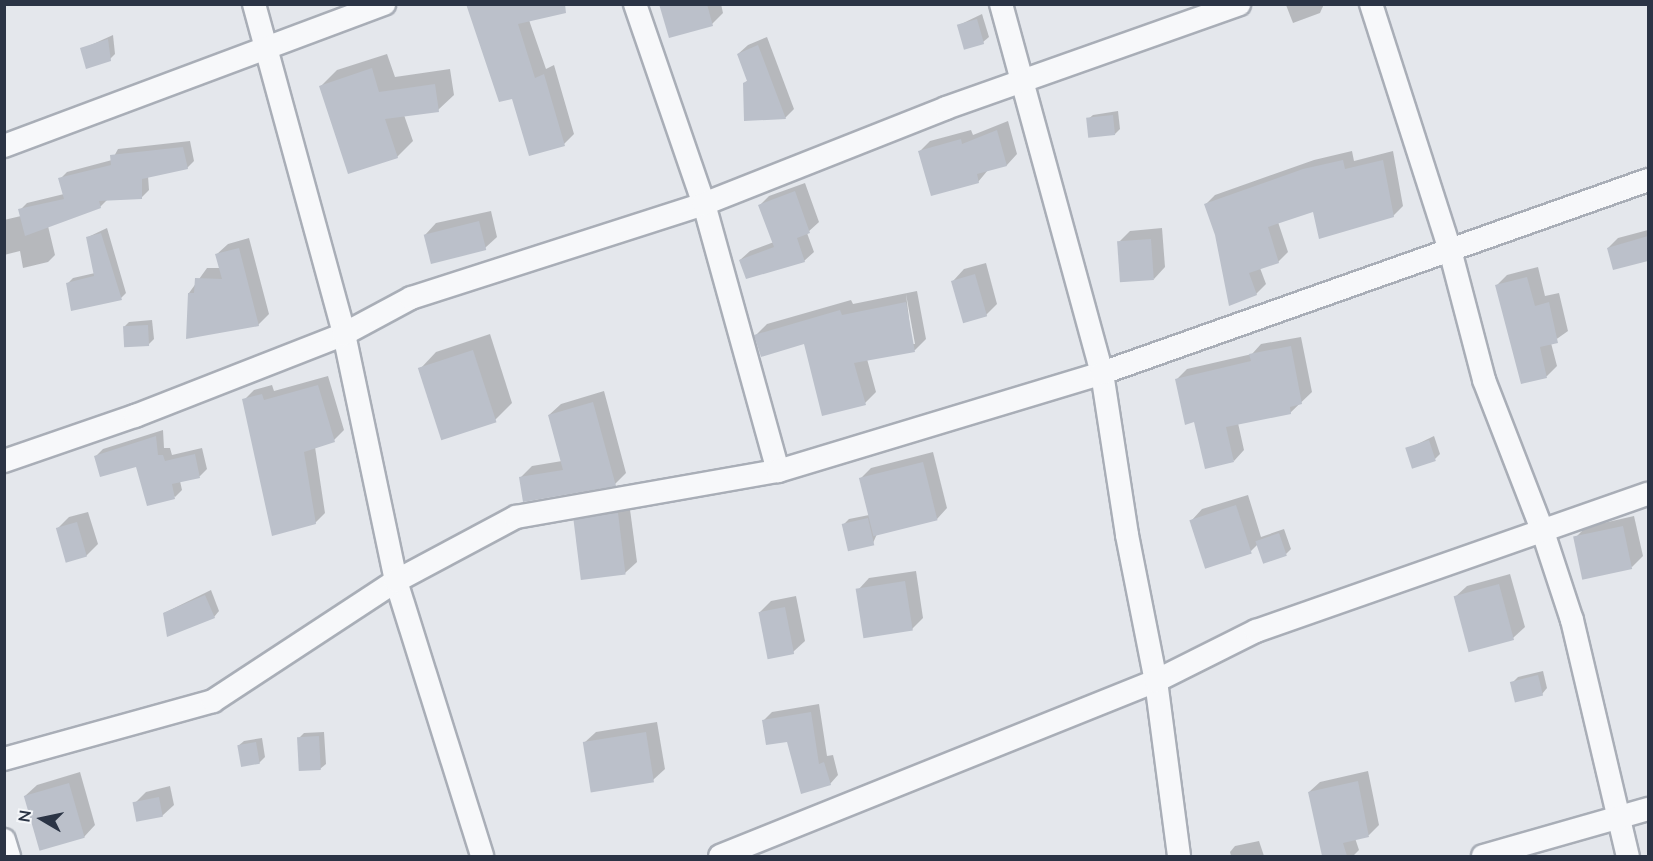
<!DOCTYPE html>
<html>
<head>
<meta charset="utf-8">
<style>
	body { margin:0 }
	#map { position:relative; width:1653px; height:861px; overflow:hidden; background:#e4e7ec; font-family:Mulish,sans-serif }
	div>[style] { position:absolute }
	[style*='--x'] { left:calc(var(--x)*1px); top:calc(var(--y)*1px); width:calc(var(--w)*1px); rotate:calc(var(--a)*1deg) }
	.shadow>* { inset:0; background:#0003 }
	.building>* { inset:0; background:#bbc0ca; transform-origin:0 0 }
	.roads { filter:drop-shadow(2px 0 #a9aeb7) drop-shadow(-2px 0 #a9aeb7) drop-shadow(0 2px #a9aeb7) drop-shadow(0 -2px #a9aeb7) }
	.minor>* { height:22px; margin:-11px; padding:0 11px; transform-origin:11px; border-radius:11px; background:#f7f8fa }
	span { translate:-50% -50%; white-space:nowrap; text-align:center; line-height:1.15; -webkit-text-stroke:4.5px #f4f6f9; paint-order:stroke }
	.frame { position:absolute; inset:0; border:6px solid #2b3445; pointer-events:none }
	.north { position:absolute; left:12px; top:789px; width:60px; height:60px; -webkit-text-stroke:4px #f4f6f9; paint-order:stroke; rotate:279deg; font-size:16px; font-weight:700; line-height:24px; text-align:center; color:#2b3445 }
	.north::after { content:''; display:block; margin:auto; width:21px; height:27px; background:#2b3445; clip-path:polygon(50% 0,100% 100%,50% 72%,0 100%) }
</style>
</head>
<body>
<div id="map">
	<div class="shadow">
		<i style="clip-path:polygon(661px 4px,721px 4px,723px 13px,712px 24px)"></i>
		<i style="clip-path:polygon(1324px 4px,1320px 13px,1293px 23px,1286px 5px)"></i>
		<i style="clip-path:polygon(468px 6px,529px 20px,546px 69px,554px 65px,574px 134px,564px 144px,513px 97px)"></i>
		<i style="clip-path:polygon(982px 14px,989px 37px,983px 42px,959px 25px)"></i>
		<i style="clip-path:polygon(113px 35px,115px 54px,110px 59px,82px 49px)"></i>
		<i style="clip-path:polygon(767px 37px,794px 109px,785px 118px,744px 84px,748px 80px,738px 54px,748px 45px)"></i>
		<i style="clip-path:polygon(387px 54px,395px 77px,450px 69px,454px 95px,438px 110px,404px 115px,413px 141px,397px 157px,321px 86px,337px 70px)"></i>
		<i style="clip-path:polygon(1118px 111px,1120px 129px,1115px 134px,1087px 120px,1093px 115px)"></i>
		<i style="clip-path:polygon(1008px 121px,1017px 154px,1007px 165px,988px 170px,978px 182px,920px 151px,930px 141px,971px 130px,973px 135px)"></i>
		<i style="clip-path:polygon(190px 141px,194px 161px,187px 168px,148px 176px,149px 190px,142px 197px,108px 199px,100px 207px,48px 226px,55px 255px,48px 262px,23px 268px,20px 251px,4px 255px,4px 220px,21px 216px,20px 210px,27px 203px,64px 194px,60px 179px,67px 172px,112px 160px,118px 149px)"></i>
		<i style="clip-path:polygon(1352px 151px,1354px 161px,1393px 151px,1403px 206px,1393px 216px,1314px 210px,1278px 222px,1288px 252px,1278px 262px,1260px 268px,1266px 284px,1256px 294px,1217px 235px,1205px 205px,1215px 195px,1314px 160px)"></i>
		<i style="clip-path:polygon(805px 183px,819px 222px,807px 233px,814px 252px,804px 261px,740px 260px,750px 251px,774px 242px,760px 205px,769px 196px)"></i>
		<i style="clip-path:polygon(491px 211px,497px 237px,485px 248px,425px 235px,436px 223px)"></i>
		<i style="clip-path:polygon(107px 228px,126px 293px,121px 298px,67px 284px,73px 278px,95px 273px,88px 237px)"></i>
		<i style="clip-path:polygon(1162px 228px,1165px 267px,1154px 279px,1119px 242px,1130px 231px)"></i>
		<i style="clip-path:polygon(1648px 230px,1648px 259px,1614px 268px,1608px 248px,1618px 238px)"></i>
		<i style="clip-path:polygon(249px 238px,269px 314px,258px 325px,189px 293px,207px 268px,221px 268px,217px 254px,228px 244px)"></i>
		<i style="clip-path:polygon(986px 263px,997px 304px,986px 315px,953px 281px,964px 269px)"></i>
		<i style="clip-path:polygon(1538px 267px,1545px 296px,1559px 293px,1568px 331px,1551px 343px,1557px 366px,1547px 376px,1522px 383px,1497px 285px,1507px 275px)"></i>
		<i style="clip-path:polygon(evenodd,917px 291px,926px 339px,915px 350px,867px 359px,876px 392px,865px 403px,805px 342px,756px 335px,767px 324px,851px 300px,853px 304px,917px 291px,906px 294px,915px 344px,912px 344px,906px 294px)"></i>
		<i style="clip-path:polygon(152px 320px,154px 339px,149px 344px,124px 327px,129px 322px)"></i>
		<i style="clip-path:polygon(490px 334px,512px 403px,495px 420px,420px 369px,436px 352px)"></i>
		<i style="clip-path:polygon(1301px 337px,1312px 392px,1290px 413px,1238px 423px,1244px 450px,1234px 461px,1176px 380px,1187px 369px,1252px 354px,1261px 344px)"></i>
		<i style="clip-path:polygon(328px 376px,344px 430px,334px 440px,315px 447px,325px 513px,315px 523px,244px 400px,254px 390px,272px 385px,274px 391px)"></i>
		<i style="clip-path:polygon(604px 391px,626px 473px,615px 484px,521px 477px,532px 466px,562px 461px,549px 415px,561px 404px)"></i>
		<i style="clip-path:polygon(163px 430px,164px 448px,170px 448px,172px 455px,202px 448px,207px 469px,200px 476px,180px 481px,182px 490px,175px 497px,137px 465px,96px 456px,103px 449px)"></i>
		<i style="clip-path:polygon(1434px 436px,1440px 454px,1435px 459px,1407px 449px)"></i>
		<i style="clip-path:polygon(933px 452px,947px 508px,937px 519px,877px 534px,873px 543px,844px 524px,849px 519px,869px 515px,860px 479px,871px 468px)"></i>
		<i style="clip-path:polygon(1248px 495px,1261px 537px,1284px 529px,1291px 549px,1286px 554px,1257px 545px,1251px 551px,1191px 521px,1202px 509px)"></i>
		<i style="clip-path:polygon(629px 502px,637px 562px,625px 573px,576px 521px,587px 510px)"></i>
		<i style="clip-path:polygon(88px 512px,98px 544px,86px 556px,57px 529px,69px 517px)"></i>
		<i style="clip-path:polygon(1634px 516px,1643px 556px,1632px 567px,1575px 538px,1586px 527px)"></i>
		<i style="clip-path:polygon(916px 571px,923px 618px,912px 629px,858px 590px,869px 578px)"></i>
		<i style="clip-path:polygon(1510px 574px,1525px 627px,1513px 638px,1455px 597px,1467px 586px)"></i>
		<i style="clip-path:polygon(211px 590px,219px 611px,214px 617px,164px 613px)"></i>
		<i style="clip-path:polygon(796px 596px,805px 641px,793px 652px,759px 613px,771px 601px)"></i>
		<i style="clip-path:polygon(1543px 671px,1547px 688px,1542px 694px,1512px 683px,1518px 677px)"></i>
		<i style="clip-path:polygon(819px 704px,827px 756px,833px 755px,838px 775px,830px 784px,789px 740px,764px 720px,772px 712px)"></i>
		<i style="clip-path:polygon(657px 722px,665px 769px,653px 780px,584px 743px,596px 732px)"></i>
		<i style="clip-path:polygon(324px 732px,326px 764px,320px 769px,298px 739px,304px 733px)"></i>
		<i style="clip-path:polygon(262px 738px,265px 757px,259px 763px,238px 746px,244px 741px)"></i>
		<i style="clip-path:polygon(1368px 771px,1379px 825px,1369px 835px,1355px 838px,1359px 850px,1353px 856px,1324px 856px,1309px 792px,1320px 782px)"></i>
		<i style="clip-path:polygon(80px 772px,95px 825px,84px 837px,25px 796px,37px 785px)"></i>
		<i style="clip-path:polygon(170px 786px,174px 805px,162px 816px,134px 804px,146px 792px)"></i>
		<i style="clip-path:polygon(1259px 841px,1264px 856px,1231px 856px,1230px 852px,1235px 846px)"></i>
	</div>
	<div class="building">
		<i style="clip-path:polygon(466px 4px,565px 4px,566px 13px,518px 24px,535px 78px,544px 74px,565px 146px,529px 156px,512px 99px,499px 102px)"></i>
		<i style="clip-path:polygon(659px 4px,707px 4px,713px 26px,669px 38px)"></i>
		<i style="left:977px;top:19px;width:26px;height:21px;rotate:74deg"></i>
		<i style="clip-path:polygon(108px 39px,111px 61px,86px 69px,80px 48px)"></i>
		<i style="clip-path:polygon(758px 45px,786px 119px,744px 121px,743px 83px,747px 81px,737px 54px)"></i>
		<i style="clip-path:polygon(372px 68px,379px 92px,435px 84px,439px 112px,385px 119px,398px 158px,348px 174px,319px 86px)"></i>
		<i style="left:1113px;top:115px;width:20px;height:27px;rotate:84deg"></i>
		<i style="clip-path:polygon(997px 130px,1007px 166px,977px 174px,979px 183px,931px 196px,918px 151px,961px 139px,962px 144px)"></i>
		<i style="clip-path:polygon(183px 147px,188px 169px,142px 179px,142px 199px,99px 201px,101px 208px,25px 236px,18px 209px,64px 199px,58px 178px,111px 165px,110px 155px)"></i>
		<i style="clip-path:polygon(1343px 160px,1345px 169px,1383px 160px,1394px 217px,1319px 239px,1313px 212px,1268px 227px,1279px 263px,1249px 273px,1257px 295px,1229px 306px,1215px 235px,1204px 204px,1303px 169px)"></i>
		<i style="clip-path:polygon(795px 191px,810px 233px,797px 238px,805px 262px,746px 279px,739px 260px,774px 247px,758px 205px)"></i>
		<i style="left:479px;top:221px;width:30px;height:57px;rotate:76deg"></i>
		<i style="clip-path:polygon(101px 233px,122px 300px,71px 311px,66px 283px,94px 276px,86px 237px)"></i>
		<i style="clip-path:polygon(1648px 236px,1648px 261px,1613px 270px,1607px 248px)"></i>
		<i style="left:1151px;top:239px;width:41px;height:34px;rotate:86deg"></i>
		<i style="clip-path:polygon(239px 248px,259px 326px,186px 339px,188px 293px,194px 293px,195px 278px,222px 279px,215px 254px)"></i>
		<i style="left:975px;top:274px;width:44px;height:25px;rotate:74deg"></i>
		<i style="clip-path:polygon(1527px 277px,1535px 306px,1549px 302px,1558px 343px,1540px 347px,1547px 378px,1521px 384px,1495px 285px)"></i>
		<i style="clip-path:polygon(906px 302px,915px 352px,854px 363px,866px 405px,822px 416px,804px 344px,761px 357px,754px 335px,840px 310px,842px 315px)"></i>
		<i style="left:148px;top:325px;width:21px;height:25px;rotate:87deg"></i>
		<i style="clip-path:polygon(1291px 346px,1302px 404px,1290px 407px,1291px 414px,1226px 427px,1234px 462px,1205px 469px,1194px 422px,1185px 425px,1175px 379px,1251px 361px,1249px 354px)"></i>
		<i style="left:473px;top:350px;width:76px;height:58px;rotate:72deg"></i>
		<i style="clip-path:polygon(318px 385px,335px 442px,304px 452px,316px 524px,272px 536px,242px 399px,262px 394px,264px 400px)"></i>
		<i style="clip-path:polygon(593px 402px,616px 486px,523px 502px,519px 477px,563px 470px,548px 415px)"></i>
		<i style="clip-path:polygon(156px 436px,158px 455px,163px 455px,165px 461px,195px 454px,200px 478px,172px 484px,175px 499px,147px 506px,136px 467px,100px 477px,94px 456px)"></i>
		<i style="left:1429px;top:440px;width:22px;height:25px;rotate:72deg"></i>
		<i style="left:923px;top:462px;width:60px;height:66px;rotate:76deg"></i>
		<i style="left:1236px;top:505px;width:51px;height:49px;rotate:72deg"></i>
		<i style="left:618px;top:513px;width:62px;height:45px;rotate:83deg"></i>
		<i style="left:868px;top:518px;width:28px;height:27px;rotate:77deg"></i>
		<i style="left:77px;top:522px;width:36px;height:22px;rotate:74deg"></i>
		<i style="left:1623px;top:526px;width:44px;height:51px;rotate:78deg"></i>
		<i style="left:1279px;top:533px;width:24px;height:25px;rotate:71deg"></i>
		<i style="left:905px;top:581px;width:50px;height:50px;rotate:81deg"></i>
		<i style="left:1499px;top:584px;width:58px;height:47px;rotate:75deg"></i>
		<i style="clip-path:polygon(205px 595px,215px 618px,167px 637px,163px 613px)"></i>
		<i style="left:785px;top:607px;width:48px;height:27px;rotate:79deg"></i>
		<i style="left:1538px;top:675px;width:21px;height:29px;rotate:76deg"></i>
		<i style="clip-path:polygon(811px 712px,819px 764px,824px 762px,831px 785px,801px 794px,787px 742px,766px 745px,762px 720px)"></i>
		<i style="left:646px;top:732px;width:51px;height:64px;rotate:81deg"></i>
		<i style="left:319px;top:736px;width:34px;height:22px;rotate:87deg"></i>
		<i style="left:256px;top:742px;width:22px;height:19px;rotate:80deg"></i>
		<i style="clip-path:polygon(1358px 781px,1369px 837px,1343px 843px,1347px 856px,1322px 856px,1308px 792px)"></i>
		<i style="left:69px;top:783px;width:57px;height:47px;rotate:74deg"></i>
		<i style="left:159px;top:797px;width:20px;height:27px;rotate:79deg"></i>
	</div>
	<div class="roads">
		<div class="minor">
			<i style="--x:254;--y:4;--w:342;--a:74.7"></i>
			<i style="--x:344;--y:334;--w:252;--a:78.1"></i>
			<i style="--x:396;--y:581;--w:288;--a:72.6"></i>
			<i style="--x:635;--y:4;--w:212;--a:71"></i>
			<i style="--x:704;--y:204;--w:277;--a:74.5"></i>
			<i style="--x:1001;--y:4;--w:383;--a:74.7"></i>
			<i style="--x:1102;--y:373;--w:164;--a:81.2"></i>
			<i style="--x:1127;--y:535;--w:149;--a:78.8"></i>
			<i style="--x:1156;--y:681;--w:177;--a:82.5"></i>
			<i style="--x:1371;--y:4;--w:258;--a:72.2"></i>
			<i style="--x:1450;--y:250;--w:134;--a:75.3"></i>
			<i style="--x:1484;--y:380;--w:163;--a:68.8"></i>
			<i style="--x:1543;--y:532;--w:93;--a:71.8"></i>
			<i style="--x:1572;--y:620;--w:243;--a:76.7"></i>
			<i style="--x:4;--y:146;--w:406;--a:-20.5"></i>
			<i style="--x:4;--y:461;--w:139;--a:-19"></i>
			<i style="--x:135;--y:416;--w:225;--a:-21.4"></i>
			<i style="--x:344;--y:334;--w:76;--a:-28.2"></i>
			<i style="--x:411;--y:298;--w:308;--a:-17.8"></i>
			<i style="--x:704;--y:204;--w:260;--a:-21.6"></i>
			<i style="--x:946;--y:108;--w:311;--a:-19.5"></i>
			<i style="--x:4;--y:759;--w:217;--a:-15.5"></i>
			<i style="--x:213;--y:701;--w:219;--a:-33.3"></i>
			<i style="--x:396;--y:581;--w:136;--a:-28.1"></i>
			<i style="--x:516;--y:517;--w:266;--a:-10"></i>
			<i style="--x:778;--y:471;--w:338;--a:-16.8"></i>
			<i style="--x:1102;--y:373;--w:579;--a:-19.47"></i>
			<i style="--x:4;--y:840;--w:17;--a:73"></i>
			<i style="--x:720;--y:856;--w:470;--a:-21.9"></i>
			<i style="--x:1156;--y:681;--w:112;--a:-26.6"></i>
			<i style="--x:1256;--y:631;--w:415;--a:-19.3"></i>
			<i style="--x:1483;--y:856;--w:172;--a:-15.9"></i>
		</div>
	</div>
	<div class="frame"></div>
	<div class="north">N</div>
</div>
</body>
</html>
